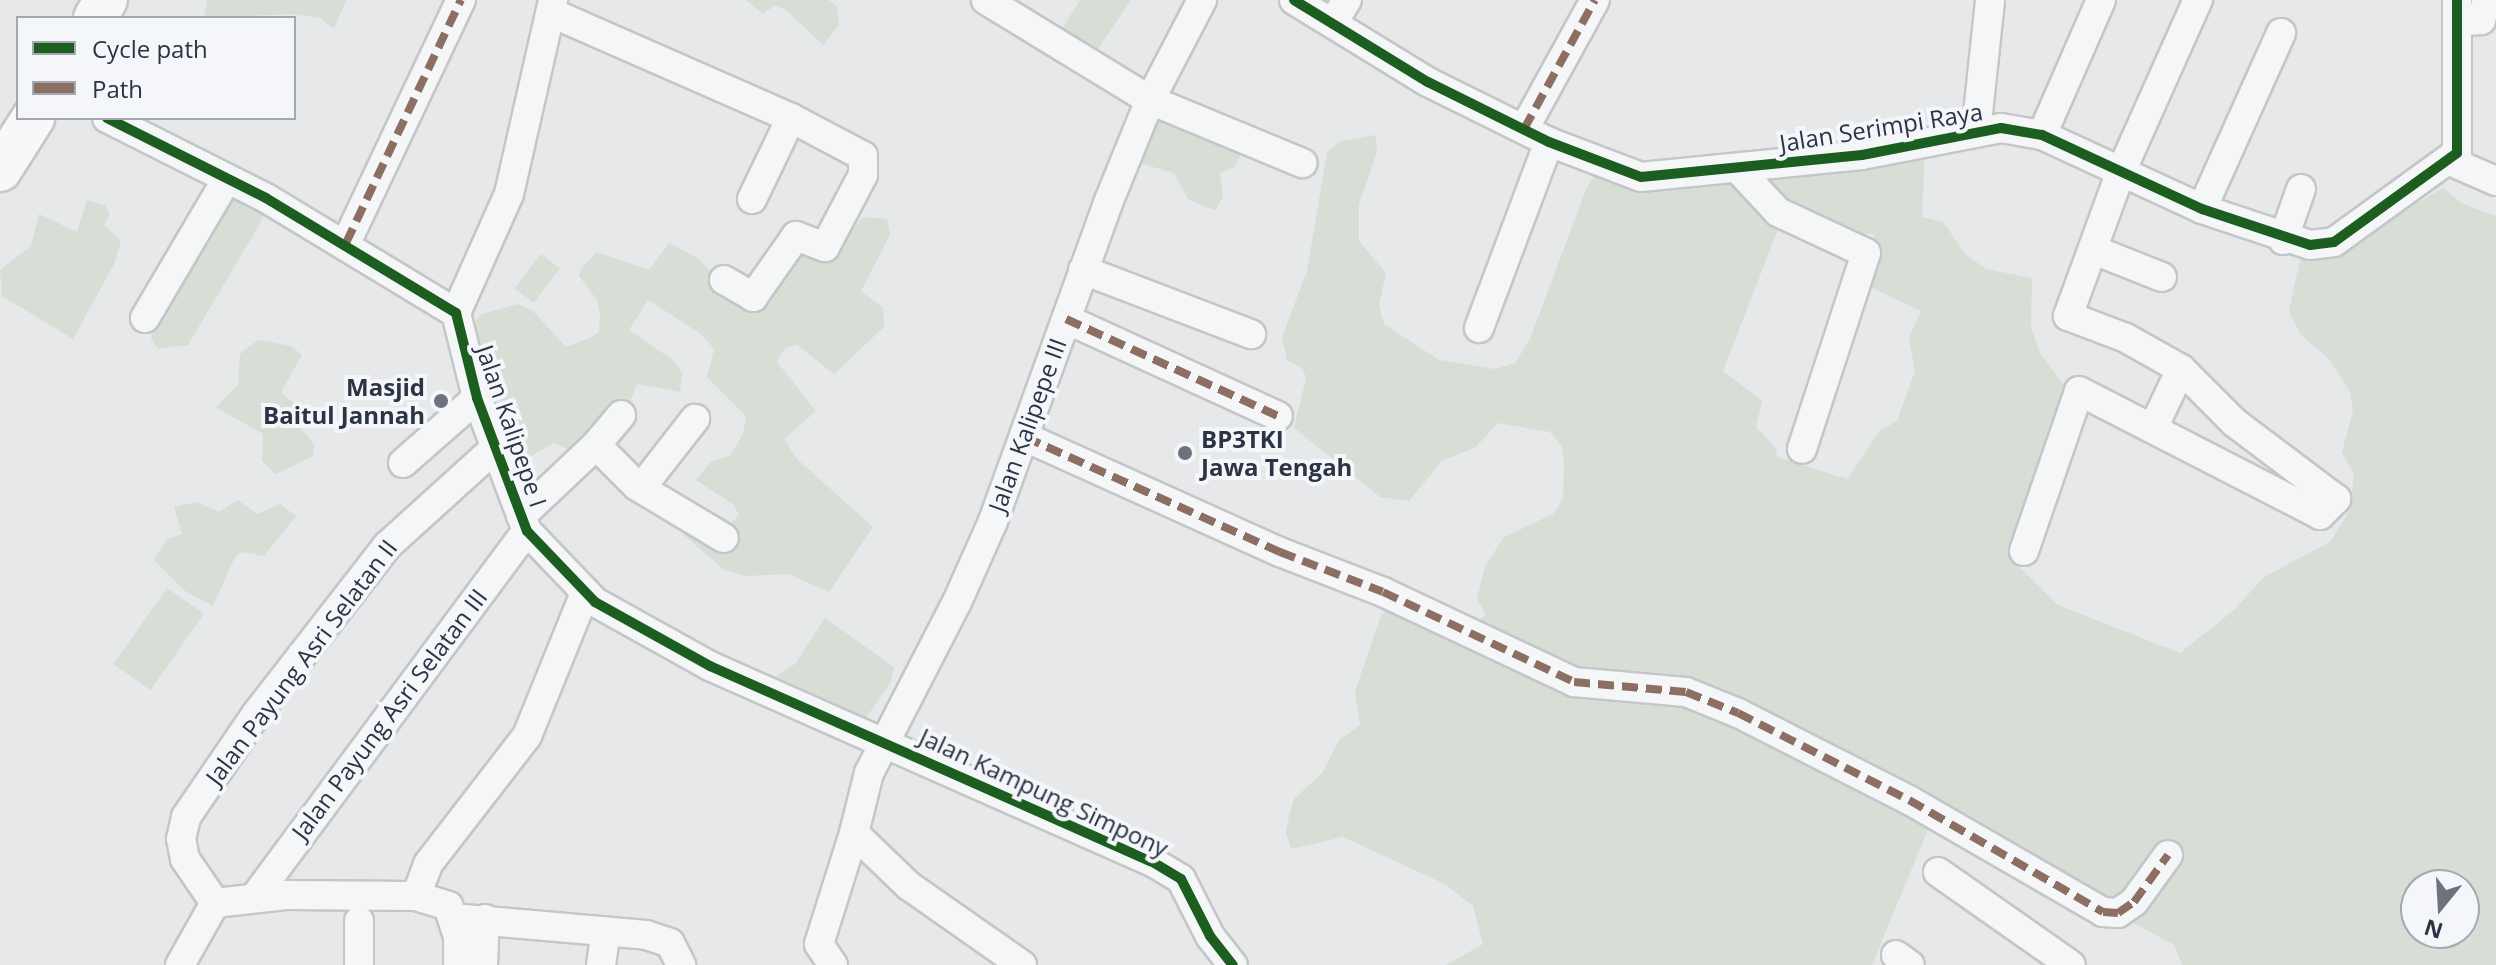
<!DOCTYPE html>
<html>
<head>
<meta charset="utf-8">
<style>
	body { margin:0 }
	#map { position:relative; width:2496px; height:965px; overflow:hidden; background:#e6e8ea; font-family:"Open Sans",sans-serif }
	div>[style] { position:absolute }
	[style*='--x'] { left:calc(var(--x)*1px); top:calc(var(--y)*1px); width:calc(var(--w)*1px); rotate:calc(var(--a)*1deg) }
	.green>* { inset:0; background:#d6ded6; transform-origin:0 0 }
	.roads { filter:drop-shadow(2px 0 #c4c6c8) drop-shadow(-2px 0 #c4c6c8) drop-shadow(0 2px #c4c6c8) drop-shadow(0 -2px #c4c6c8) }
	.minor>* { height:28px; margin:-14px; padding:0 14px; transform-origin:14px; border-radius:14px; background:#f5f6f7 }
	.highway>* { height:42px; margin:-21px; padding:0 21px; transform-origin:21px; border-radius:21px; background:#f8f8f8 }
	.quiet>* { height:8px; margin-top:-4px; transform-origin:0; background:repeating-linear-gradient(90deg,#8d6e63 0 16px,transparent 0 24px) }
	.cycleway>* { height:10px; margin:-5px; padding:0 5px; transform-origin:5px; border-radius:5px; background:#1b5e20 }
	.dots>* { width:22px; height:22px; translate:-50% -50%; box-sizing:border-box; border:4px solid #f4f6f9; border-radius:50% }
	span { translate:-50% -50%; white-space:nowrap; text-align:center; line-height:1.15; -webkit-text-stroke:8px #f4f6f9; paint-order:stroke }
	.street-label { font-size:24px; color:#2b3445 }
	.poi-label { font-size:24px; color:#2b3445; font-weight:700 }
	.right { translate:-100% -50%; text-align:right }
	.left { translate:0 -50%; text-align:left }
	.legend { position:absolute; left:16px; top:16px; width:280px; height:104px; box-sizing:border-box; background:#f4f6f9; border:2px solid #a4a8b1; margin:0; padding:10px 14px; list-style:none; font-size:24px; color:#2b3445 }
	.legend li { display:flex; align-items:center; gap:16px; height:40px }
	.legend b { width:40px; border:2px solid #a4a8b1 }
	.north { position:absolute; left:2400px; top:869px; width:80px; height:80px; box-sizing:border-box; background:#f4f6f9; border:2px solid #a4a8b1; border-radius:50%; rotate:198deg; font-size:22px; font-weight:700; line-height:32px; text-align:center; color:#2b3445 }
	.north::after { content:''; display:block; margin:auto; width:28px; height:36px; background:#6c737f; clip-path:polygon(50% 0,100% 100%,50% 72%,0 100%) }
</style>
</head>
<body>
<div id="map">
	<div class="green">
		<i style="clip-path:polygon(207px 0,346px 0,334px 29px,320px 18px,293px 14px,204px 18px)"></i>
		<i style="clip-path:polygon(746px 0,829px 0,837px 6px,839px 25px,823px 45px,786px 10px,775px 5px,763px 14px)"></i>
		<i style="clip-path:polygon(1080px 0,1131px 0,1094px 55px,1060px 32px)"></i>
		<i style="clip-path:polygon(1153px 111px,1274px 160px,1269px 165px,1241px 153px,1235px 167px,1220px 173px,1223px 196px,1216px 210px,1205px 207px,1188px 199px,1174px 173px,1139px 163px)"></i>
		<i style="clip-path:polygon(evenodd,1376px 135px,1377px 152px,1359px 204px,1359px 241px,1386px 273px,1379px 306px,1384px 324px,1439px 360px,1495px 369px,1515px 363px,1530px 339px,1587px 187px,1596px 175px,1656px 190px,1925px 147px,1922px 217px,1943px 222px,1966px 255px,1986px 269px,2032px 278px,2031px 327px,2040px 353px,2066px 388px,2014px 562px,2058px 605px,2180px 653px,2234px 610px,2264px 577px,2330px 542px,2350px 510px,2354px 475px,2342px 452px,2353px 411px,2350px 392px,2330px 360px,2301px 335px,2289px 311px,2300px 260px,2346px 245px,2443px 188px,2463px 204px,2496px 216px,2496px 965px,2182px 965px,2174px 945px,1934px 815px,1872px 965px,1446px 965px,1483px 944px,1473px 906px,1445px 884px,1343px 837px,1291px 849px,1286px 833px,1289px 816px,1294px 799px,1323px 772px,1339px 740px,1360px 725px,1355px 691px,1381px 616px,1393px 603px,1466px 635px,1486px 614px,1477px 599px,1485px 566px,1504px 537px,1553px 514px,1563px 499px,1564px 462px,1561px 445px,1550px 432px,1498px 423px,1476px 447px,1442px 461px,1409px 501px,1380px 497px,1294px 428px,1306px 378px,1303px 369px,1287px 360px,1282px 337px,1307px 271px,1327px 152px,1341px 141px,1376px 135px,1780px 224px,1851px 236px,1873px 234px,1880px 251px,1870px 287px,1921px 311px,1909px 338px,1915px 371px,1897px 421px,1879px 431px,1847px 479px,1777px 457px,1776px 448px,1756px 427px,1762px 401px,1723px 371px,1780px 224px,1376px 135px,2416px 885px,2464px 885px,2464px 933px,2416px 933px,2416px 885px)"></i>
		<i style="clip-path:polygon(228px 192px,264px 211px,262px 220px,188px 345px,158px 349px,151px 339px,153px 326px)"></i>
		<i style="clip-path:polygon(87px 200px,105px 205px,110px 215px,104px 225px,121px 241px,114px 264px,73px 339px,2px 296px,0 270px,31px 246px,39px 214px,77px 232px)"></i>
		<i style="clip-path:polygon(864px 217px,887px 219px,890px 235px,861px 291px,883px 308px,884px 327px,834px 374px,797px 345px,785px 348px,777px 362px,816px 411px,784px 439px,797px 459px,873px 527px,829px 592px,789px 574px,746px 576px,724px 570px,684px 535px,689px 523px,732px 534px,731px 523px,739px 515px,734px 505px,696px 480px,711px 462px,730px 456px,743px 434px,746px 416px,707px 377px,714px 349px,701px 334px,648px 300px,629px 330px,673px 360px,682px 373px,680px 392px,637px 384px,630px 401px,576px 453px,554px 443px,514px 466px,502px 443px,472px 325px,481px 314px,518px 304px,533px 311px,566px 347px,590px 338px,599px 332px,600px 314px,597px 300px,579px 276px,581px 269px,597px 252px,649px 270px,669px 243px,699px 259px,744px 309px,754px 308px,800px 247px,838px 243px)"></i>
		<i style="left:541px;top:254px;width:24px;height:43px;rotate:38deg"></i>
		<i style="clip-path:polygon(258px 340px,291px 346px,302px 355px,281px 392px,306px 414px,299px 425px,314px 445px,313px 456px,276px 474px,262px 461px,263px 434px,216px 407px,238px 385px,240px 354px)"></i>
		<i style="clip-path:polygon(238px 500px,257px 514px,280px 504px,296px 516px,264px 556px,241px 552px,235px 557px,213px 606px,185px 591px,154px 560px,167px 539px,182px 534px,174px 507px,197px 502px,219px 512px)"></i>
		<i style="left:167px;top:588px;width:45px;height:93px;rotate:35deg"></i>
		<i style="clip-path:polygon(825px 618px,894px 667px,891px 682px,863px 722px,784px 688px,776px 676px,795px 664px)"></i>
	</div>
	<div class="roads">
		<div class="minor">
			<i style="--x:986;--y:0;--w:192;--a:31.4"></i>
			<i style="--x:1150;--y:100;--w:165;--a:22.5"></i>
			<i style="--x:1294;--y:0;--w:157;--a:31.5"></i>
			<i style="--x:1428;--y:82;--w:135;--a:26.4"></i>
			<i style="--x:1549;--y:142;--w:98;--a:20.8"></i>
			<i style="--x:1641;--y:177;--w:222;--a:-5.7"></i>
			<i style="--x:1862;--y:155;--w:142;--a:-11"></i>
			<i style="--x:2001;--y:128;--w:42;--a:9.7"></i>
			<i style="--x:2042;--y:135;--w:176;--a:24.8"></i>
			<i style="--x:2202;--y:209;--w:114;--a:18.4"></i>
			<i style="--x:2310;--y:245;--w:24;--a:-7"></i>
			<i style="--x:2334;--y:242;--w:152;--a:-35.9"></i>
			<i style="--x:2457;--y:153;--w:153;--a:-90"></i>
			<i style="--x:552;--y:13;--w:261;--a:23.7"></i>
			<i style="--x:791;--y:118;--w:90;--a:115.7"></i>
			<i style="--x:2457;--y:21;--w:24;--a:-2"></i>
			<i style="--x:2481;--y:20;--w:21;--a:-73"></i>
			<i style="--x:1333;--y:23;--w:27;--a:-59"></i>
			<i style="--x:107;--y:118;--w:178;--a:26.7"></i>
			<i style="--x:266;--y:198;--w:222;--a:31.2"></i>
			<i style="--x:456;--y:313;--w:88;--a:76.1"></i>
			<i style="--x:477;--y:398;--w:142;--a:69.4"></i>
			<i style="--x:527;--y:531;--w:98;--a:46.2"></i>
			<i style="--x:595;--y:602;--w:132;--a:29.1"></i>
			<i style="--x:710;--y:666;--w:482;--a:23.9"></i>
			<i style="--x:1151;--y:861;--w:35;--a:31"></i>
			<i style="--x:1181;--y:879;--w:64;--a:63"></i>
			<i style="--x:1210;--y:936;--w:37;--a:52"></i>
			<i style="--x:1524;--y:129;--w:147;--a:-61.2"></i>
			<i style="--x:1976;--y:132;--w:133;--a:-83.9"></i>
			<i style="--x:2042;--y:135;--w:147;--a:-66.4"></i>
			<i style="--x:2452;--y:162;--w:48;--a:23.4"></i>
			<i style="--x:1738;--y:169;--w:59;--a:47.1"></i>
			<i style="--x:1778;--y:212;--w:97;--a:25"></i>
			<i style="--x:1866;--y:253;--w:206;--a:108.1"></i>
			<i style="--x:2202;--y:209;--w:193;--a:-65.8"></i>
			<i style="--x:2283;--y:240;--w:54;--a:-70.6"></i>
			<i style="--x:346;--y:243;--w:269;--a:-64.7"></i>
			<i style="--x:2094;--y:250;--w:73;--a:21.7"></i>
			<i style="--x:1083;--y:270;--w:180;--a:20.9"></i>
			<i style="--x:724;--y:280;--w:34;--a:30"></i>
			<i style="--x:753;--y:297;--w:75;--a:-54.8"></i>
			<i style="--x:796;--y:236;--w:31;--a:21"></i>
			<i style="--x:825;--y:247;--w:81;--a:-62.2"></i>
			<i style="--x:863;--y:175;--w:19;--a:-90"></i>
			<i style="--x:863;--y:156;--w:81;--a:-152.2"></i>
			<i style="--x:456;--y:313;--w:130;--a:-66"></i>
			<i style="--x:509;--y:194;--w:199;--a:-77.2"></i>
			<i style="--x:145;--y:318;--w:161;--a:-59.5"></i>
			<i style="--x:1066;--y:319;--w:233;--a:24.6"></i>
			<i style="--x:1479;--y:328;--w:199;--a:-69.4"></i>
			<i style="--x:2153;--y:428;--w:65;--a:-64.6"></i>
			<i style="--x:1025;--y:437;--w:280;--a:24.3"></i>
			<i style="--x:1280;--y:552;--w:110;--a:21.2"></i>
			<i style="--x:1383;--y:592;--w:211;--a:25.2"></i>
			<i style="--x:1574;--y:682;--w:112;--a:5.1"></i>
			<i style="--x:1686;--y:692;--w:56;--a:22"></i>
			<i style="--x:1738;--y:713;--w:192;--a:27"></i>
			<i style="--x:1909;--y:800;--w:224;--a:30"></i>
			<i style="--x:2103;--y:912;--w:15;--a:4"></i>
			<i style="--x:2118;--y:913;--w:19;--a:-35"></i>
			<i style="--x:2134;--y:902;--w:58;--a:-54.1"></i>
			<i style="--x:596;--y:445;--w:39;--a:-50"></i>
			<i style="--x:403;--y:463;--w:98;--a:-41.3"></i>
			<i style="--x:641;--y:488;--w:88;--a:-52"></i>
			<i style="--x:521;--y:516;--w:103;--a:-43.4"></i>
			<i style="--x:596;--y:445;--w:58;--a:45"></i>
			<i style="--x:637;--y:486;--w:101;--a:30.9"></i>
			<i style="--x:2024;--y:551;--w:169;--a:-71"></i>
			<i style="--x:2079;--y:391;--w:271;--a:27.2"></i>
			<i style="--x:2320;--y:515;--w:23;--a:-45"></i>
			<i style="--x:2336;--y:499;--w:128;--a:-143"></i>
			<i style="--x:2234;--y:422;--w:75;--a:-135"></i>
			<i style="--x:2181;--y:369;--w:63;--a:-150.6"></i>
			<i style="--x:2126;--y:338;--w:62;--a:-159.2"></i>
			<i style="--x:2068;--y:316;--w:151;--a:-69.9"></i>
			<i style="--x:2120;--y:174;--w:191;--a:-65.9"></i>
			<i style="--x:1938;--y:872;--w:162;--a:35"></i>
			<i style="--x:416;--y:896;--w:34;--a:-69"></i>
			<i style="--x:428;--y:864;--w:162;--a:-52.3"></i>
			<i style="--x:527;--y:736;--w:154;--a:-67.9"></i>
			<i style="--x:254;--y:898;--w:457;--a:-53.4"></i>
			<i style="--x:215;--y:903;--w:53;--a:-124.3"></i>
			<i style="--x:185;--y:859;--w:20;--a:-101"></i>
			<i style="--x:181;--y:839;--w:23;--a:-77"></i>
			<i style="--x:186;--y:817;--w:126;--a:-55.7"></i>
			<i style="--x:257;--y:713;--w:212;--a:-52.1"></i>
			<i style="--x:387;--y:546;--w:144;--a:-42.2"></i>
			<i style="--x:215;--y:903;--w:71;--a:-6.4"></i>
			<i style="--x:286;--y:895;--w:130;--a:0.4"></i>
			<i style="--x:416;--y:896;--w:34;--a:17"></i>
			<i style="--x:448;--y:906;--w:33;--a:72"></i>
			<i style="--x:458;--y:937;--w:28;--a:90"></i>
			<i style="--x:453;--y:918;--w:194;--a:5"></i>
			<i style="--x:646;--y:935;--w:25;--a:18"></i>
			<i style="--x:670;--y:943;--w:25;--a:63"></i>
			<i style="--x:359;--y:921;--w:44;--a:90"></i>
			<i style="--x:1896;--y:955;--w:17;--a:36"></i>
			<i style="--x:180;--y:965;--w:71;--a:-60.6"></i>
			<i style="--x:483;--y:965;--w:46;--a:-87.5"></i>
			<i style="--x:601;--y:965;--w:34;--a:-82"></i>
			<i style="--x:833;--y:965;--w:25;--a:-124"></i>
			<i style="--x:819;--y:944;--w:116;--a:-72.5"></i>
			<i style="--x:1022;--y:965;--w:138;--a:-145"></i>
			<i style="--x:909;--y:886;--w:76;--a:-136.1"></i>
			<i style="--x:854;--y:833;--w:62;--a:-76"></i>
			<i style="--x:869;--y:773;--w:192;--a:-62.8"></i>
			<i style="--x:957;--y:602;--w:89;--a:-66"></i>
			<i style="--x:993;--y:521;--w:338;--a:-70.1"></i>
			<i style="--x:1108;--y:203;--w:111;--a:-67.8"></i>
			<i style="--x:1150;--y:100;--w:113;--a:-62.5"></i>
		</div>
		<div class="highway">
			<i style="--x:95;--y:18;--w:21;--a:-59"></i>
			<i style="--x:0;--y:170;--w:62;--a:-57.6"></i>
		</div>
	</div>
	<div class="quiet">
		<i style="--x:1524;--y:129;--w:147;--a:-61.2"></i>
		<i style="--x:346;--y:243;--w:269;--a:-64.7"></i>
		<i style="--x:1066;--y:319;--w:233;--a:24.6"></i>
		<i style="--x:1025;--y:437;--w:280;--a:24.3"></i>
		<i style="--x:1280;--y:552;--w:110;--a:21.2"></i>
		<i style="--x:1383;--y:592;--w:211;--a:25.2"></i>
		<i style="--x:1574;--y:682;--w:112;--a:5.1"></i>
		<i style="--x:1686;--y:692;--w:56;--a:22"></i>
		<i style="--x:1738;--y:713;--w:192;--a:27"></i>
		<i style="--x:1909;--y:800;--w:224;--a:30"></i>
		<i style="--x:2103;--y:912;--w:15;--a:4"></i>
		<i style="--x:2118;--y:913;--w:19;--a:-35"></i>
		<i style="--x:2134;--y:902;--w:58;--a:-54.1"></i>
	</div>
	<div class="cycleway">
		<i style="--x:1294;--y:0;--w:157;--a:31.5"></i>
		<i style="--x:1428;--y:82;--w:135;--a:26.4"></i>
		<i style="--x:1549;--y:142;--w:98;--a:20.8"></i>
		<i style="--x:1641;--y:177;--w:222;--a:-5.7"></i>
		<i style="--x:1862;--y:155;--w:142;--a:-11"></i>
		<i style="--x:2001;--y:128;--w:42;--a:9.7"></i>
		<i style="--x:2042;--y:135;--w:176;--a:24.8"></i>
		<i style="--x:2202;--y:209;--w:114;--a:18.4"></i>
		<i style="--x:2310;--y:245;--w:24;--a:-7"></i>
		<i style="--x:2334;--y:242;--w:152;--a:-35.9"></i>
		<i style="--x:2457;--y:153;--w:153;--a:-90"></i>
		<i style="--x:107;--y:118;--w:178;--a:26.7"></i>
		<i style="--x:266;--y:198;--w:222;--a:31.2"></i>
		<i style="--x:456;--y:313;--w:88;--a:76.1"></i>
		<i style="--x:477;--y:398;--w:142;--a:69.4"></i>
		<i style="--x:527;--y:531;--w:98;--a:46.2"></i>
		<i style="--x:595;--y:602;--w:132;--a:29.1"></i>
		<i style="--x:710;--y:666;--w:482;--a:23.9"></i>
		<i style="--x:1151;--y:861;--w:35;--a:31"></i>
		<i style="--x:1181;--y:879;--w:64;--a:63"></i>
		<i style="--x:1210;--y:936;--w:37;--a:52"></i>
	</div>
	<div class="dots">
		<i style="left:441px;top:401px;background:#6c737f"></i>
		<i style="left:1185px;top:453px;background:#6c737f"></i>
	</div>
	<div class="street-label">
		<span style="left:1881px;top:127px;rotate:-9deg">Jalan Serimpi Raya</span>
		<span style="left:1027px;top:425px;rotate:-70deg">Jalan Kalipepe III</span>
		<span style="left:512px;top:426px;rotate:71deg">Jalan Kalipepe I</span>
		<span style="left:301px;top:662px;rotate:-53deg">Jalan Payung Asri Selatan II</span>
		<span style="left:389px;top:714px;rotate:-53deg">Jalan Payung Asri Selatan III</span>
		<span style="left:1044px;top:792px;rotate:25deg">Jalan Kampung Simpony</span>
	</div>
	<div class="poi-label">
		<span class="right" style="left:425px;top:401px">Masjid<br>Baitul Jannah</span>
		<span class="left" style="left:1201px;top:453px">BP3TKI<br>Jawa Tengah</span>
	</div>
	<ul class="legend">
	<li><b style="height:10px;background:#1b5e20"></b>Cycle path</li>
	<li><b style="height:10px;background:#8d6e63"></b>Path</li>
	</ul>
	<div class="north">N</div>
</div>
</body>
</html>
